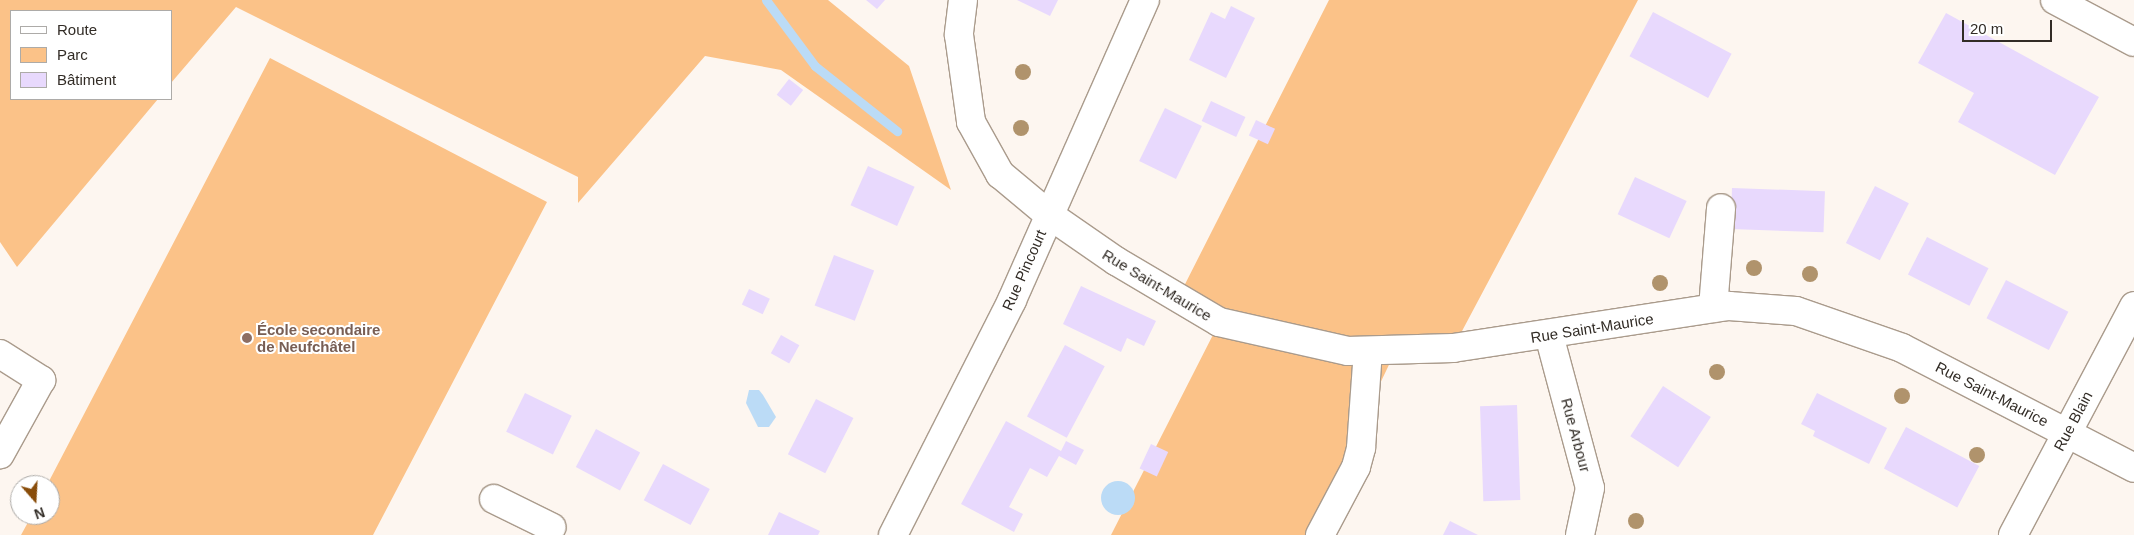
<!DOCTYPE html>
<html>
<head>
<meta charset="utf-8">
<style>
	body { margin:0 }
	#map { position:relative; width:2134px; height:535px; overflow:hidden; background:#fdf6f0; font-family:Helvetica,sans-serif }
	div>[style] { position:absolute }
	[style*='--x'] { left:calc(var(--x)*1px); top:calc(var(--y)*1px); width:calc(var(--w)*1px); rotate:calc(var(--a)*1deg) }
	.green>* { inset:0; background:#fbc288 }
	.water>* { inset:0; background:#bbdbf6 }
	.round { border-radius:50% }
	.stream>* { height:9px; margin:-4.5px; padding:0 4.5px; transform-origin:4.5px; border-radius:4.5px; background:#bbdbf6 }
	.building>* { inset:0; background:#e8d9fd; transform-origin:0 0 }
	.roads { filter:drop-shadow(1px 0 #aa9b8c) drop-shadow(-1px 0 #aa9b8c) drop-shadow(0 1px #aa9b8c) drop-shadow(0 -1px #aa9b8c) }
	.minor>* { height:28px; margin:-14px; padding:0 14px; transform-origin:14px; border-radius:14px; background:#fff }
	.trees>* { width:16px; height:16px; margin:-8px; border-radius:50%; background:#b0936c }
	.dots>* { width:14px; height:14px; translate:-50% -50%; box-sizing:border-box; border:2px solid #fff; border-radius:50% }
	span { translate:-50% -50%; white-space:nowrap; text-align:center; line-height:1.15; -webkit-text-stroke:4px #fff; paint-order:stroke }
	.street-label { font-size:15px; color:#322c26 }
	.education-label { font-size:15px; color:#785e54; font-weight:700 }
	.left { translate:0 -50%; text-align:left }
	.legend { position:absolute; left:10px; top:10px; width:162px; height:90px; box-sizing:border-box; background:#fff; border:1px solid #adaba8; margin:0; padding:6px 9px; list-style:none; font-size:15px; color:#322c26 }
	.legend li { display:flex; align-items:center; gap:10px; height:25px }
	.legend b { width:25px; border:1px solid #adaba8 }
	.north { position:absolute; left:10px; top:475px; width:50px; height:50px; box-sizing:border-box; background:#fff; border:1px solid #adaba8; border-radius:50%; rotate:161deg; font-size:14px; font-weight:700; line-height:20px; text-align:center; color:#322c26 }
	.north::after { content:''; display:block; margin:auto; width:18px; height:22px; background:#894d0a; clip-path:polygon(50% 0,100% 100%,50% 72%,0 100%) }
	.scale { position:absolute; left:1962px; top:20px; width:90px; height:22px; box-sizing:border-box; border:2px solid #322c26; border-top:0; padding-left:6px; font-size:15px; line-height:18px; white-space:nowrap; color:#322c26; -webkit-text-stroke:4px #fff; paint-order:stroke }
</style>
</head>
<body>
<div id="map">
	<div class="green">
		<i style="clip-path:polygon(0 0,828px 0,909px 66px,951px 190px,781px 70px,705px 56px,578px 203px,578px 177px,236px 7px,171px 83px,171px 11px,11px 11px,11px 99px,158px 99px,17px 267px,0 242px)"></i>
		<i style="clip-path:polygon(1329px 0,1638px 0,1453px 348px,1396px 350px,1308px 535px,1111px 535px,1219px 323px,1178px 298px)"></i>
		<i style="clip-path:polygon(270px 58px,547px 202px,373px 535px,21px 535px,32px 515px,50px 515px,50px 485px,47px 485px)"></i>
	</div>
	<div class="water">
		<i style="clip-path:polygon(749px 390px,759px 390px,763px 395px,776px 417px,769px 427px,758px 427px,746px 403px)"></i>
		<i class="round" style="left:1101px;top:481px;width:34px;height:34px"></i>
	</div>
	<div class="stream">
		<i style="--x:766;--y:0;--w:82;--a:53.4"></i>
		<i style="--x:815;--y:66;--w:105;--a:38.4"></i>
	</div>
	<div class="building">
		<i style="clip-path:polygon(866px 0,885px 0,877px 9px)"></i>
		<i style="clip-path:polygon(1017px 0,1058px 0,1050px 16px)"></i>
		<i style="clip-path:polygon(1231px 6px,1255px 18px,1226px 78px,1189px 60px,1211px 12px,1225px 19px)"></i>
		<i style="left:1653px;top:12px;width:89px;height:50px;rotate:28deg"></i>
		<i style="clip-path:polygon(1946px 13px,2099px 97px,2055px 175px,1958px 122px,1974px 93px,1918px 63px)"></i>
		<i style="left:789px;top:79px;width:18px;height:20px;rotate:38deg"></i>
		<i style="left:1211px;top:101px;width:38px;height:22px;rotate:25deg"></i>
		<i style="left:1165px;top:108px;width:41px;height:59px;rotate:26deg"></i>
		<i style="left:1256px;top:120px;width:21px;height:17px;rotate:25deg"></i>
		<i style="left:868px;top:166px;width:51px;height:43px;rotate:24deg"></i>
		<i style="left:1635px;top:177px;width:57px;height:41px;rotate:25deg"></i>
		<i style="left:1875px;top:186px;width:38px;height:64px;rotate:27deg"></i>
		<i style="left:1732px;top:188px;width:93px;height:41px;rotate:2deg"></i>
		<i style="left:1927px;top:237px;width:69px;height:42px;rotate:27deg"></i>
		<i style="left:834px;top:255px;width:43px;height:54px;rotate:21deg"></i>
		<i style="left:2006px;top:280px;width:70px;height:43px;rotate:27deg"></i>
		<i style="clip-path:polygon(1081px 286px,1156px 321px,1144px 346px,1127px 338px,1121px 352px,1063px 324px)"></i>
		<i style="left:749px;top:289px;width:23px;height:17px;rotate:25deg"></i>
		<i style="left:781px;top:335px;width:21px;height:21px;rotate:29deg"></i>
		<i style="left:1065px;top:345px;width:45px;height:81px;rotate:28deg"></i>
		<i style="left:1663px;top:386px;width:57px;height:60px;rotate:33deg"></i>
		<i style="left:525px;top:393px;width:52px;height:43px;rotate:26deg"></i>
		<i style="clip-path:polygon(1817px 393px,1887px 428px,1869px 464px,1813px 436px,1815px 431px,1801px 424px)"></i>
		<i style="left:816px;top:399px;width:42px;height:62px;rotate:27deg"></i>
		<i style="left:1517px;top:405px;width:95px;height:37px;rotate:88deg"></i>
		<i style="clip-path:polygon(1006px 421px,1061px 451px,1066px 441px,1084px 450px,1076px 465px,1059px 456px,1047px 477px,1030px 468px,1009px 507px,1023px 514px,1014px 532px,961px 504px)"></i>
		<i style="left:1906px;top:427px;width:83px;height:47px;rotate:28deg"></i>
		<i style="left:596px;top:429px;width:50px;height:43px;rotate:28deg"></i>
		<i style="left:1151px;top:444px;width:19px;height:27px;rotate:25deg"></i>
		<i style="left:663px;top:464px;width:53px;height:41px;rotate:28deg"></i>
		<i style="clip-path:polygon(779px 512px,820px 531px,818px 535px,768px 535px)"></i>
		<i style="clip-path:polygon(1450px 521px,1478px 535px,1443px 535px)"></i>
	</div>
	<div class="roads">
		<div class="minor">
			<i style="--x:963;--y:0;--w:35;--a:97"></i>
			<i style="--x:959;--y:35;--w:88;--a:82.1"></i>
			<i style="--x:971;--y:122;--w:60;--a:60.9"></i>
			<i style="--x:1000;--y:174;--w:62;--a:39.8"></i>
			<i style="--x:1048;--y:214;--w:83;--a:34.7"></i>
			<i style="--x:1116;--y:261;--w:120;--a:30.6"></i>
			<i style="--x:1219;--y:322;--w:132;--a:12.7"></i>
			<i style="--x:1348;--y:351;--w:105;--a:-1.6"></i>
			<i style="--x:1453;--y:348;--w:279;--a:-8.7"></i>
			<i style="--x:1729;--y:306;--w:67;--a:4.3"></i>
			<i style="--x:1796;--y:311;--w:112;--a:19.2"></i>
			<i style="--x:1902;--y:348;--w:261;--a:27.3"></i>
			<i style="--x:2055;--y:0;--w:89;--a:28"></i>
			<i style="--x:1713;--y:308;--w:100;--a:-85.4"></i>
			<i style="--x:1549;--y:335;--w:158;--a:75"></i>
			<i style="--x:1590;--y:488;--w:48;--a:102"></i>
			<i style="--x:0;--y:354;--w:49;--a:32.4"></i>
			<i style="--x:41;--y:380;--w:85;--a:119"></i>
			<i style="--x:494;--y:499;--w:64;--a:26.2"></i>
			<i style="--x:893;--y:535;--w:263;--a:-63.1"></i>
			<i style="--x:1012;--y:300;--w:328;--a:-66.1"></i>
			<i style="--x:1320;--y:535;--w:77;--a:-62.1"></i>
			<i style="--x:1356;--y:467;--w:20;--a:-75"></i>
			<i style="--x:1361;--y:448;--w:97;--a:-85.9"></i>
			<i style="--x:2013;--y:535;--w:259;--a:-62.1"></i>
		</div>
	</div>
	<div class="trees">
		<i style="left:1023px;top:72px"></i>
		<i style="left:1021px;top:128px"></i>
		<i style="left:1754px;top:268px"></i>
		<i style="left:1810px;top:274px"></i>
		<i style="left:1660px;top:283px"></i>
		<i style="left:1717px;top:372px"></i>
		<i style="left:1902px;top:396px"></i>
		<i style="left:1977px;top:455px"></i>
		<i style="left:1636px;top:521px"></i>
	</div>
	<div class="dots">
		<i style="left:247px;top:338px;background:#8d6e63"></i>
	</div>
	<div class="street-label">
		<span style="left:1024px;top:270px;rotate:-66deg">Rue Pincourt</span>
		<span style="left:1157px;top:285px;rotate:31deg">Rue Saint-Maurice</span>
		<span style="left:1592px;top:328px;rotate:-9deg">Rue Saint-Maurice</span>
		<span style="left:1992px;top:394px;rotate:27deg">Rue Saint-Maurice</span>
		<span style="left:2073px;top:421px;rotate:-62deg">Rue Blain</span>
		<span style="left:1576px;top:435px;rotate:75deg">Rue Arbour</span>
	</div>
	<div class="education-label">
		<span class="left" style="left:257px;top:338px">École secondaire<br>de Neufchâtel</span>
	</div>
	<ul class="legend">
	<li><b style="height:6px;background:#fff"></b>Route</li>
	<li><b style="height:14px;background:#fbc288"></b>Parc</li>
	<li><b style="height:14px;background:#e8d9fd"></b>Bâtiment</li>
	</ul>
	<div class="north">N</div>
	<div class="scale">20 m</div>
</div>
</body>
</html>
